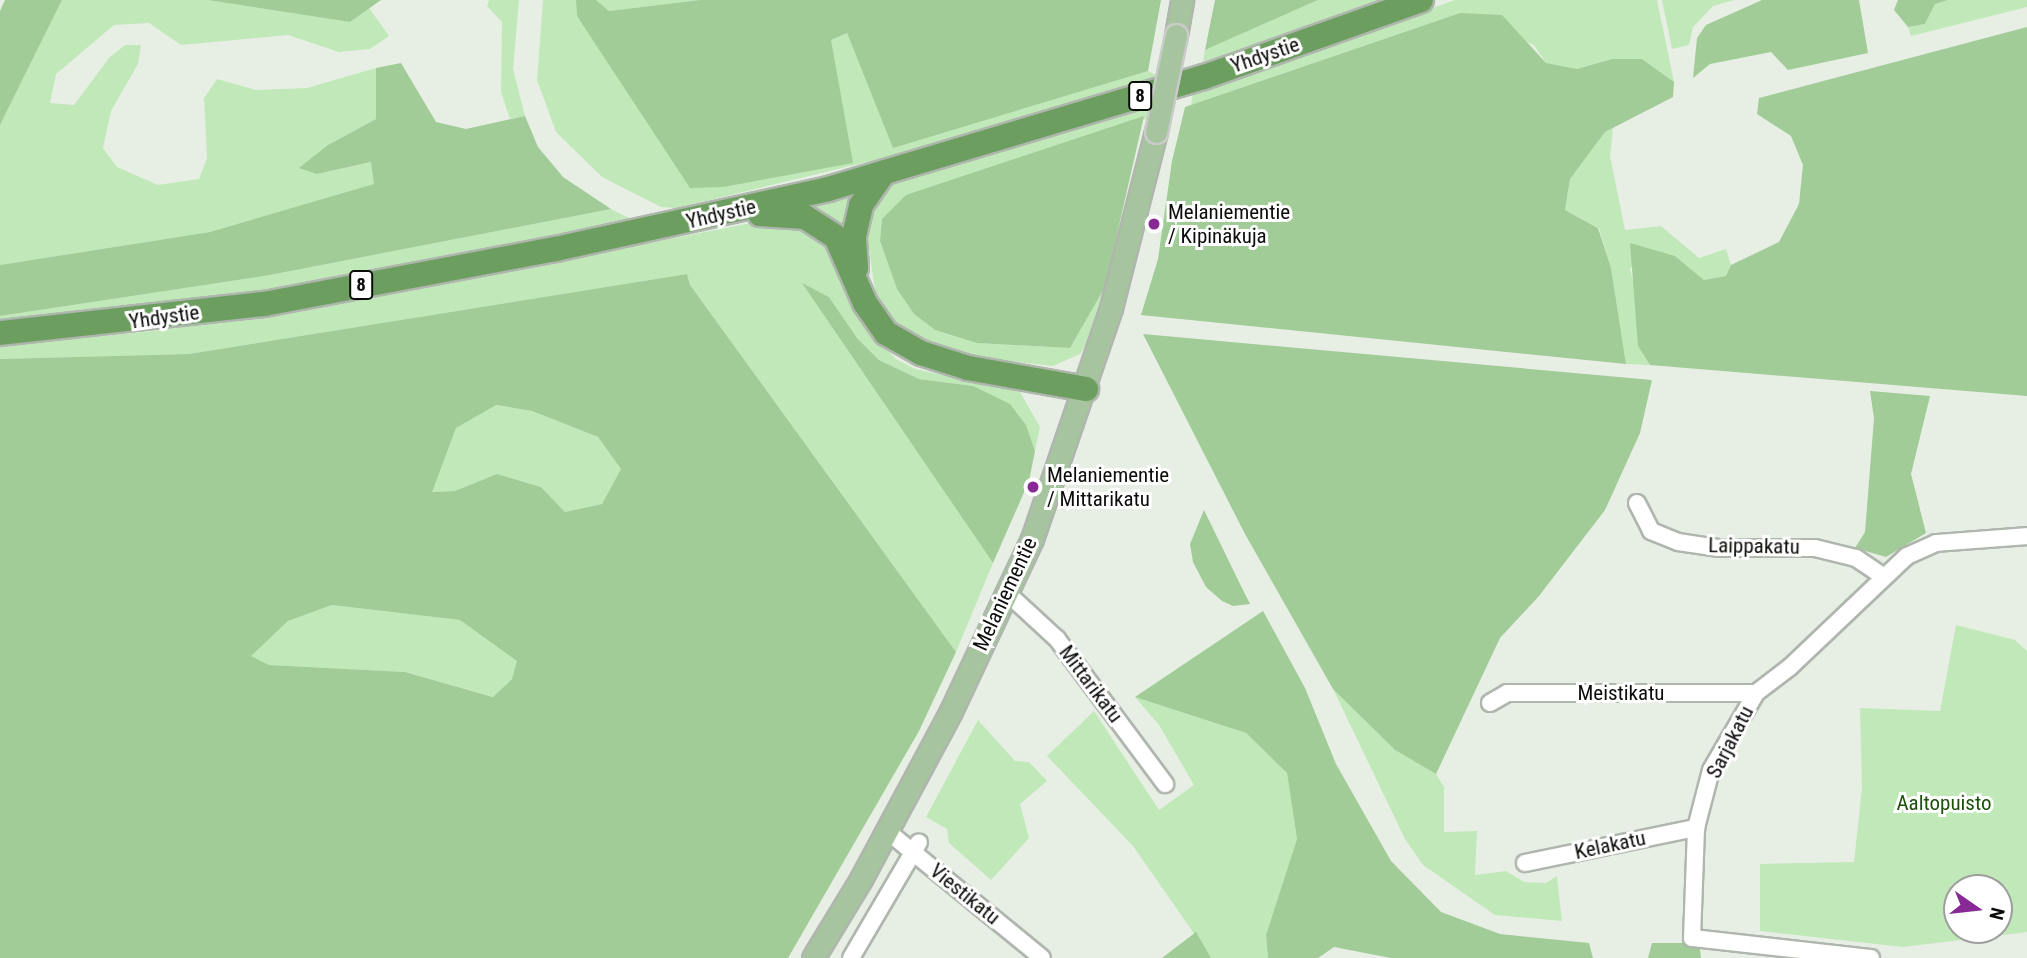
<!DOCTYPE html>
<html>
<head>
<meta charset="utf-8">
<style>
	body { margin:0 }
	#map { position:relative; width:2027px; height:958px; overflow:hidden; background:#e7efe5; font-family:"Roboto Condensed",sans-serif }
	div>[style] { position:absolute }
	[style*='--x'] { left:calc(var(--x)*1px); top:calc(var(--y)*1px); width:calc(var(--w)*1px); rotate:calc(var(--a)*1deg) }
	.green>* { inset:0; background:#c1e8b8 }
	.forest>* { inset:0; background:#a1cb97 }
	.roads { filter:drop-shadow(2px 0 #afb6ad) drop-shadow(-2px 0 #afb6ad) drop-shadow(0 2px #afb6ad) drop-shadow(0 -2px #afb6ad) }
	.minor>* { height:16px; margin:-8px; padding:0 8px; transform-origin:8px; border-radius:8px; background:#fff }
	.major>* { height:21px; margin:-10.5px; padding:0 10.5px; transform-origin:10.5px; border-radius:10.5px; background:#a6c59f }
	.highway>* { height:24px; margin:-12px; padding:0 12px; transform-origin:12px; border-radius:12px; background:#6b9e5f }
	.bridges { filter:drop-shadow(2px 0 #c9cac9) drop-shadow(-2px 0 #c9cac9) drop-shadow(0 2px #c9cac9) drop-shadow(0 -2px #c9cac9) }
	.major-bridge>* { height:21px; margin:-10.5px; padding:0 10.5px; transform-origin:10.5px; border-radius:10.5px; background:#a6c59f }
	.dots>* { width:19px; height:19px; translate:-50% -50%; box-sizing:border-box; border:4px solid #fff; border-radius:50% }
	span { translate:-50% -50%; white-space:nowrap; text-align:center; line-height:1.15; -webkit-text-stroke:6px #fff; paint-order:stroke }
	.shield-label span { padding:2px 5px; background:#fff; border:2px solid; border-radius:5px; -webkit-text-stroke-width:0 }
	.shield-label { font-size:19px; color:#0b0d0a; font-weight:700 }
	.street-label { font-size:21px; color:#0b0d0a }
	.poi-label { font-size:21px; color:#0b0d0a }
	.left { translate:0 -50%; text-align:left }
	.park-label { font-size:21px; color:#1c510b }
	.north { position:absolute; left:1943px; top:874px; width:70px; height:70px; box-sizing:border-box; background:#fff; border:2px solid #9d9e9d; border-radius:50%; rotate:104deg; font-size:19px; font-weight:700; line-height:28px; text-align:center; color:#0b0d0a }
	.north::after { content:''; display:block; margin:auto; width:24px; height:32px; background:#872a95; clip-path:polygon(50% 0,100% 100%,50% 72%,0 100%) }
</style>
</head>
<body>
<div id="map">
	<div class="green">
		<i style="clip-path:polygon(62px 0,208px 0,350px 22px,369px 8px,389px 36px,370px 49px,339px 52px,288px 35px,181px 45px,149px 23px,114px 25px,56px 74px,50px 103px,74px 105px,109px 58px,125px 45px,141px 45px,138px 64px,111px 111px,103px 148px,117px 167px,158px 185px,199px 179px,207px 158px,204px 98px,217px 79px,256px 90px,307px 88px,376px 68px,376px 119px,328px 145px,317px 174px,372px 162px,375px 184px,210px 232px,0 265px,0 125px)"></i>
		<i style="clip-path:polygon(489px 0,519px 0,513px 69px,525px 116px,510px 119px,501px 92px,502px 22px,487px 6px)"></i>
		<i style="clip-path:polygon(543px 0,576px 0,577px 16px,831px 40px,847px 33px,893px 147px,1148px 71px,1158px 76px,926px 148px,676px 208px,661px 207px,602px 177px,556px 132px,537px 80px)"></i>
		<i style="clip-path:polygon(596px 0,700px 0,609px 11px)"></i>
		<i style="clip-path:polygon(1318px 0,1381px 0,1203px 62px,1205px 50px)"></i>
		<i style="clip-path:polygon(1455px 0,1657px 0,1674px 82px,1642px 59px,1612px 59px,1577px 69px,1546px 63px,1534px 45px,1460px 13px,1191px 105px,1193px 94px)"></i>
		<i style="clip-path:polygon(1662px 0,1734px 0,1713px 6px,1693px 27px,1689px 45px,1672px 49px)"></i>
		<i style="clip-path:polygon(1948px 0,2027px 0,2027px 7px,1911px 36px,1908px 27px,1925px 24px,1935px 4px)"></i>
		<i style="clip-path:polygon(1153px 104px,1151px 117px,882px 219px,880px 241px,897px 289px,914px 314px,935px 330px,977px 343px,1070px 348px,1105px 287px,1090px 339px,1080px 354px,1053px 366px,972px 357px,917px 341px,891px 318px,875px 290px,865px 222px,871px 202px,889px 185px)"></i>
		<i style="clip-path:polygon(1613px 128px,1610px 156px,1625px 230px,1661px 226px,1699px 258px,1726px 249px,1731px 265px,1726px 276px,1704px 280px,1675px 256px,1630px 268px,1638px 305px,1638px 346px,1650px 365px,1626px 364px,1611px 269px,1599px 228px,1565px 210px,1570px 179px,1605px 132px)"></i>
		<i style="clip-path:polygon(857px 193px,851px 231px,796px 205px)"></i>
		<i style="clip-path:polygon(611px 209px,633px 220px,470px 256px,288px 287px,99px 314px,0 322px,0 316px,270px 275px)"></i>
		<i style="clip-path:polygon(767px 220px,798px 223px,830px 245px,856px 310px,871px 334px,896px 359px,915px 369px,1020px 392px,1040px 427px,1035px 451px,1026px 425px,973px 386px,919px 379px,879px 360px,857px 338px,829px 297px,803px 284px,993px 563px,956px 652px,690px 285px,687px 274px,189px 354px,0 359px,0 346px,163px 330px,341px 303px)"></i>
		<i style="clip-path:polygon(495px 405px,532px 411px,598px 437px,621px 469px,602px 504px,565px 512px,541px 487px,497px 474px,455px 491px,431px 492px,456px 428px)"></i>
		<i style="clip-path:polygon(332px 605px,460px 620px,518px 661px,512px 679px,494px 697px,405px 672px,268px 665px,250px 656px,288px 621px)"></i>
		<i style="clip-path:polygon(evenodd,1956px 625px,2015px 640px,2027px 651px,2027px 932px,1903px 947px,1760px 931px,1760px 864px,1854px 862px,1862px 788px,1860px 708px,1940px 711px,1956px 625px,1957px 888px,1999px 888px,1999px 930px,1957px 930px,1957px 888px)"></i>
		<i style="clip-path:polygon(1333px 689px,1395px 750px,1436px 774px,1444px 787px,1444px 832px,1477px 831px,1475px 875px,1506px 871px,1524px 882px,1546px 883px,1557px 876px,1562px 921px,1495px 915px,1423px 865px,1405px 839px)"></i>
		<i style="clip-path:polygon(1135px 697px,1246px 733px,1287px 773px,1297px 839px,1266px 935px,1268px 958px,1211px 958px,1133px 846px,1047px 756px,1094px 711px,1159px 810px,1194px 785px,1159px 725px)"></i>
		<i style="clip-path:polygon(978px 720px,1015px 761px,1029px 762px,1047px 781px,1020px 804px,1029px 838px,991px 880px,949px 843px,947px 829px,926px 817px)"></i>
	</div>
	<div class="forest">
		<i style="clip-path:polygon(5px 0,62px 0,0 125px,0 11px)"></i>
		<i style="clip-path:polygon(208px 0,381px 0,350px 22px)"></i>
		<i style="clip-path:polygon(576px 0,596px 0,609px 11px,700px 0,1161px 0,1148px 71px,893px 148px,847px 33px,831px 40px,853px 163px,723px 187px,690px 188px,577px 16px)"></i>
		<i style="clip-path:polygon(1215px 0,1318px 0,1205px 50px)"></i>
		<i style="clip-path:polygon(1762px 0,1859px 0,1868px 53px,1788px 70px,1771px 52px,1710px 64px,1693px 78px,1697px 38px,1706px 25px)"></i>
		<i style="clip-path:polygon(1898px 0,1948px 0,1935px 4px,1925px 24px,1908px 27px,1894px 10px)"></i>
		<i style="clip-path:polygon(1460px 13px,1502px 15px,1546px 63px,1577px 69px,1612px 59px,1642px 59px,1674px 82px,1673px 97px,1605px 132px,1570px 179px,1565px 210px,1598px 228px,1611px 268px,1626px 364px,1141px 315px,1158px 259px,1172px 161px,1185px 107px)"></i>
		<i style="clip-path:polygon(2027px 27px,2027px 396px,1650px 365px,1638px 346px,1630px 243px,1675px 256px,1704px 280px,1726px 276px,1731px 265px,1779px 242px,1799px 204px,1803px 165px,1791px 136px,1757px 114px,1759px 98px)"></i>
		<i style="clip-path:polygon(401px 63px,436px 122px,466px 129px,525px 116px,538px 147px,563px 177px,611px 209px,270px 275px,0 316px,0 265px,210px 232px,374px 184px,371px 162px,317px 174px,299px 168px,328px 145px,376px 119px,376px 68px)"></i>
		<i style="clip-path:polygon(1144px 116px,1105px 287px,1070px 348px,977px 343px,935px 330px,914px 314px,897px 289px,880px 241px,882px 219px,906px 195px)"></i>
		<i style="clip-path:polygon(evenodd,687px 274px,690px 285px,956px 652px,919px 731px,788px 958px,0 958px,0 359px,189px 354px,687px 274px,496px 405px,532px 411px,598px 437px,621px 469px,602px 504px,565px 512px,541px 487px,497px 474px,455px 491px,432px 492px,456px 428px,496px 405px,687px 274px,332px 605px,460px 620px,517px 661px,512px 679px,493px 697px,405px 672px,269px 665px,251px 656px,288px 621px,332px 605px)"></i>
		<i style="clip-path:polygon(802px 283px,829px 297px,857px 338px,879px 360px,919px 379px,973px 386px,1010px 404px,1026px 425px,1035px 451px,1029px 481px,993px 563px)"></i>
		<i style="clip-path:polygon(1143px 334px,1652px 380px,1640px 433px,1605px 510px,1539px 596px,1500px 638px,1436px 774px,1395px 750px,1333px 689px,1245px 534px)"></i>
		<i style="clip-path:polygon(1870px 391px,1930px 396px,1911px 474px,1926px 533px,1886px 557px,1855px 548px,1865px 532px,1874px 418px)"></i>
		<i style="clip-path:polygon(1204px 510px,1239px 582px,1250px 604px,1233px 606px,1222px 601px,1206px 587px,1193px 562px,1190px 544px)"></i>
		<i style="clip-path:polygon(1263px 611px,1305px 688px,1336px 764px,1391px 861px,1441px 912px,1500px 934px,1589px 943px,1593px 958px,1391px 958px,1334px 947px,1318px 958px,1268px 958px,1266px 935px,1297px 839px,1287px 773px,1246px 733px,1135px 697px)"></i>
		<i style="clip-path:polygon(1196px 932px,1211px 958px,1162px 958px)"></i>
		<i style="clip-path:polygon(1652px 943px,1689px 943px,1700px 949px,1701px 958px,1648px 958px)"></i>
	</div>
	<div class="roads">
		<div class="minor">
			<i style="--x:1637;--y:503;--w:31;--a:63"></i>
			<i style="--x:1651;--y:531;--w:29;--a:22"></i>
			<i style="--x:1678;--y:542;--w:40;--a:8.5"></i>
			<i style="--x:1718;--y:548;--w:97;--a:0"></i>
			<i style="--x:1815;--y:548;--w:42;--a:13.7"></i>
			<i style="--x:1856;--y:558;--w:32;--a:34"></i>
			<i style="--x:1006;--y:592;--w:69;--a:42.7"></i>
			<i style="--x:1057;--y:639;--w:181;--a:53.3"></i>
			<i style="--x:1490;--y:703;--w:20;--a:-30"></i>
			<i style="--x:1507;--y:693;--w:249;--a:0"></i>
			<i style="--x:887;--y:831;--w:200;--a:39.3"></i>
			<i style="--x:1525;--y:863;--w:175;--a:-11.6"></i>
			<i style="--x:851;--y:958;--w:134;--a:-59.6"></i>
			<i style="--x:1871;--y:958;--w:180;--a:-173.6"></i>
			<i style="--x:1692;--y:938;--w:110;--a:-87.9"></i>
			<i style="--x:1696;--y:828;--w:60;--a:-75.5"></i>
			<i style="--x:1711;--y:770;--w:89;--a:-59.7"></i>
			<i style="--x:1756;--y:693;--w:43;--a:-37.4"></i>
			<i style="--x:1790;--y:667;--w:161;--a:-43.5"></i>
			<i style="--x:1907;--y:556;--w:32;--a:-24"></i>
			<i style="--x:1936;--y:543;--w:91;--a:-4.4"></i>
		</div>
		<div class="major">
			<i style="--x:1176;--y:35;--w:36;--a:-80"></i>
			<i style="--x:813;--y:958;--w:92;--a:-58.7"></i>
			<i style="--x:861;--y:879;--w:191;--a:-61.8"></i>
			<i style="--x:951;--y:711;--w:190;--a:-64.8"></i>
			<i style="--x:1032;--y:539;--w:244;--a:-71.1"></i>
			<i style="--x:1111;--y:308;--w:182;--a:-75.7"></i>
		</div>
		<div class="highway">
			<i style="--x:760;--y:214;--w:45;--a:3.8"></i>
			<i style="--x:805;--y:217;--w:37;--a:33"></i>
			<i style="--x:836;--y:237;--w:72;--a:66.3"></i>
			<i style="--x:865;--y:303;--w:37;--a:55"></i>
			<i style="--x:886;--y:333;--w:40;--a:29.7"></i>
			<i style="--x:921;--y:353;--w:49;--a:17.7"></i>
			<i style="--x:968;--y:368;--w:120;--a:10.1"></i>
			<i style="--x:856;--y:268;--w:32;--a:-94"></i>
			<i style="--x:854;--y:236;--w:32;--a:-77"></i>
			<i style="--x:861;--y:205;--w:40;--a:-55.1"></i>
			<i style="--x:0;--y:333;--w:266;--a:-6.3"></i>
			<i style="--x:264;--y:304;--w:297;--a:-10.7"></i>
			<i style="--x:556;--y:249;--w:279;--a:-12.4"></i>
			<i style="--x:828;--y:189;--w:392;--a:-16.6"></i>
			<i style="--x:1204;--y:77;--w:230;--a:-19.5"></i>
		</div>
	</div>
	<div class="bridges">
		<div class="major-bridge">
			<i style="--x:1156;--y:132;--w:99;--a:-78.3"></i>
		</div>
	</div>
	<div class="dots">
		<i style="left:1154px;top:224px;background:#872a95"></i>
		<i style="left:1033px;top:487px;background:#872a95"></i>
	</div>
	<div class="shield-label">
		<span style="left:1140px;top:96px">8</span>
		<span style="left:361px;top:285px">8</span>
	</div>
	<div class="street-label">
		<span style="left:1265px;top:55px;rotate:-19deg">Yhdystie</span>
		<span style="left:721px;top:214px;rotate:-13deg">Yhdystie</span>
		<span style="left:164px;top:317px;rotate:-8deg">Yhdystie</span>
		<span style="left:1754px;top:546px;rotate:1deg">Laippakatu</span>
		<span style="left:1005px;top:594px;rotate:-65deg">Melaniementie</span>
		<span style="left:1091px;top:684px;rotate:53deg">Mittarikatu</span>
		<span style="left:1621px;top:693px">Meistikatu</span>
		<span style="left:1730px;top:742px;rotate:-63deg">Sarjakatu</span>
		<span style="left:1610px;top:845px;rotate:-12deg">Kelakatu</span>
		<span style="left:965px;top:894px;rotate:39deg">Viestikatu</span>
	</div>
	<div class="poi-label">
		<span class="left" style="left:1168px;top:224px">Melaniementie<br>/ Kipinäkuja</span>
		<span class="left" style="left:1047px;top:487px">Melaniementie<br>/ Mittarikatu</span>
	</div>
	<div class="park-label">
		<span style="left:1944px;top:803px">Aaltopuisto</span>
	</div>
	<div class="north">N</div>
</div>
</body>
</html>
